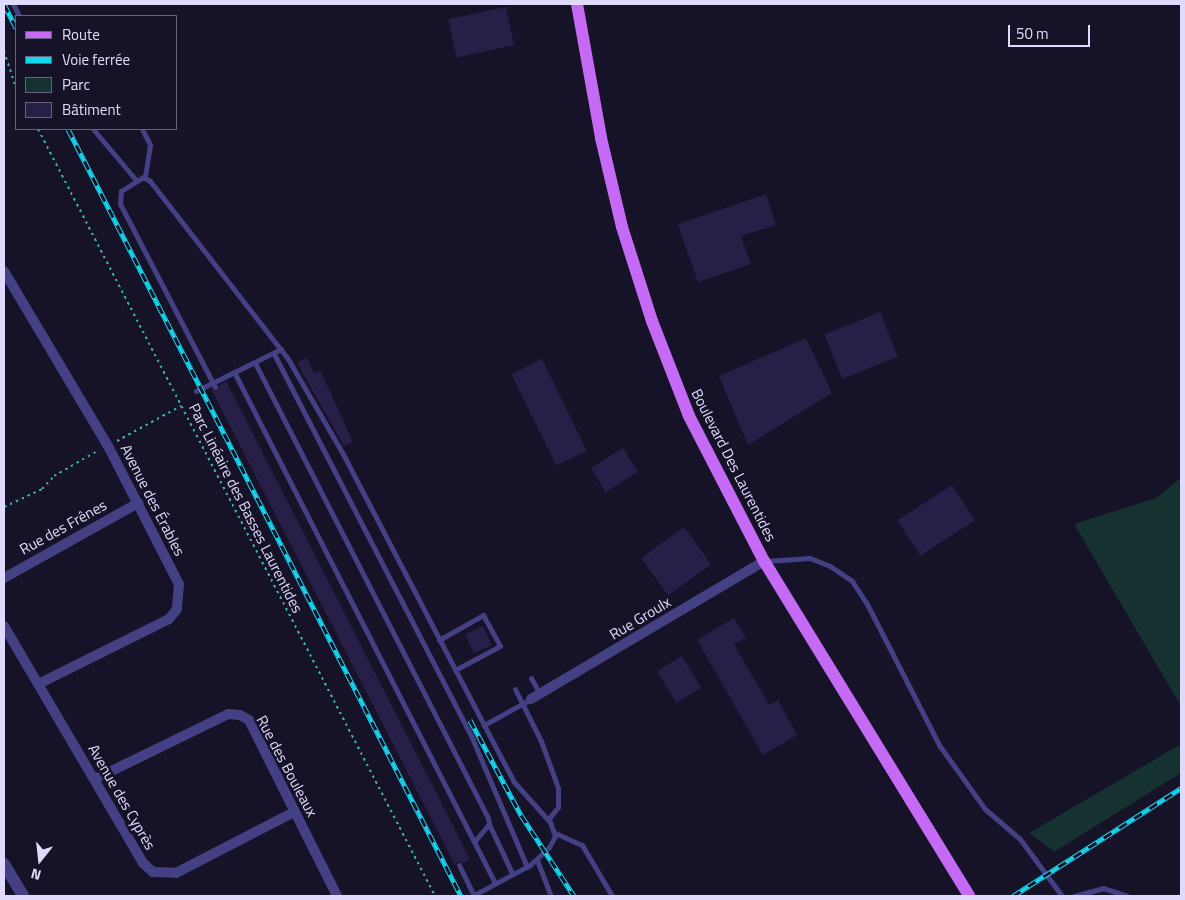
<!DOCTYPE html>
<html>
<head>
<meta charset="utf-8">
<style>
	body { margin:0 }
	#map { position:relative; width:1185px; height:900px; overflow:hidden; background:#161228; font-family:"Titillium Web",sans-serif }
	div>[style] { position:absolute }
	[style*='--x'] { left:calc(var(--x)*1px); top:calc(var(--y)*1px); width:calc(var(--w)*1px); rotate:calc(var(--a)*1deg) }
	.green>* { inset:0; background:#153231 }
	.building>* { inset:0; background:#281f48; transform-origin:0 0 }
	.path>* { height:2px; margin-top:-1px; transform-origin:0; background:repeating-linear-gradient(90deg,#39b3ae 0 2.5px,transparent 0 6.5px) }
	.service>* { height:5px; margin:-2.5px; padding:0 2.5px; transform-origin:2.5px; border-radius:2.5px; background:#444084 }
	.minor>* { height:10px; margin:-5px; padding:0 5px; transform-origin:5px; border-radius:5px; background:#444084 }
	.tertiary>* { height:12px; margin:-6px; padding:0 6px; transform-origin:6px; border-radius:6px; background:#444084 }
	.primary>* { height:12px; margin:-6px; padding:0 6px; transform-origin:6px; border-radius:6px; background:#c46af5 }
	.rail>* { height:5px; margin-top:-2.5px; transform-origin:0; background:repeating-linear-gradient(90deg,#161228 0 9px,#15d6ef 0 18px); box-sizing:border-box; border-block:1px solid #15d6ef }
	span { translate:-50% -50%; white-space:nowrap; text-align:center; line-height:1.15; -webkit-text-stroke:5px #161228; paint-order:stroke }
	.street-label { font-size:15px; color:#e0dbfd }
	.frame { position:absolute; inset:0; border:5px solid #e0dbfd; pointer-events:none }
	.legend { position:absolute; left:15px; top:15px; width:162px; height:115px; box-sizing:border-box; background:#161228; border:1px solid #67627d; margin:0; padding:6px 9px; list-style:none; font-size:15px; color:#e0dbfd }
	.legend li { display:flex; align-items:center; gap:10px; height:25px }
	.legend b { width:25px; border:1px solid #67627d }
	.north { position:absolute; left:15px; top:835px; width:50px; height:50px; -webkit-text-stroke:4px #161228; paint-order:stroke; rotate:196deg; font-size:14px; font-weight:700; line-height:20px; text-align:center; color:#e0dbfd }
	.north::after { content:''; display:block; margin:auto; width:18px; height:22px; background:#e0dbfd; clip-path:polygon(50% 0,100% 100%,50% 72%,0 100%) }
	.scale { position:absolute; left:1008px; top:25px; width:82px; height:22px; box-sizing:border-box; border:2px solid #e0dbfd; border-top:0; padding-left:6px; font-size:15px; line-height:18px; white-space:nowrap; color:#e0dbfd; -webkit-text-stroke:4px #161228; paint-order:stroke }
</style>
</head>
<body>
<div id="map">
	<div class="green">
		<i style="clip-path:polygon(1181px 478px,1181px 706px,1074px 524px,1156px 498px)"></i>
		<i style="clip-path:polygon(1181px 744px,1181px 773px,1054px 852px,1029px 833px)"></i>
	</div>
	<div class="building">
		<i style="left:506px;top:7px;width:39px;height:59px;rotate:78deg"></i>
		<i style="clip-path:polygon(766px 194px,776px 225px,741px 236px,751px 264px,698px 282px,678px 224px)"></i>
		<i style="left:880px;top:312px;width:48px;height:60px;rotate:68deg"></i>
		<i style="clip-path:polygon(806px 338px,832px 393px,748px 445px,719px 376px)"></i>
		<i style="clip-path:polygon(307px 358px,314px 373px,320px 370px,353px 442px,344px 446px,297px 363px)"></i>
		<i style="left:542px;top:359px;width:102px;height:34px;rotate:64deg"></i>
		<i style="clip-path:polygon(226px 381px,470px 859px,463px 863px,458px 861px,455px 865px,211px 389px,217px 391px,219px 385px)"></i>
		<i style="left:623px;top:448px;width:28px;height:38px;rotate:58deg"></i>
		<i style="left:952px;top:485px;width:42px;height:65px;rotate:57deg"></i>
		<i style="left:684px;top:527px;width:46px;height:53px;rotate:54deg"></i>
		<i style="clip-path:polygon(734px 618px,746px 638px,734px 644px,769px 705px,778px 700px,797px 735px,763px 755px,697px 640px)"></i>
		<i style="left:483px;top:626px;width:21px;height:20px;rotate:65deg"></i>
		<i style="left:682px;top:656px;width:37px;height:29px;rotate:59deg"></i>
	</div>
	<div class="path">
		<i style="--x:4;--y:51;--w:38;--a:72"></i>
		<i style="--x:38;--y:129;--w:864;--a:62.63"></i>
		<i style="--x:117;--y:441;--w:73;--a:-28.7"></i>
		<i style="--x:4;--y:507;--w:42;--a:-25.3"></i>
		<i style="--x:42;--y:489;--w:18;--a:-47"></i>
		<i style="--x:54;--y:476;--w:52;--a:-30"></i>
	</div>
	<div class="service">
		<i style="--x:13;--y:4;--w:13;--a:63"></i>
		<i style="--x:93;--y:129;--w:67;--a:49.9"></i>
		<i style="--x:142;--y:129;--w:18;--a:63"></i>
		<i style="--x:150;--y:145;--w:33;--a:99"></i>
		<i style="--x:274;--y:354;--w:432;--a:62.7"></i>
		<i style="--x:472;--y:738;--w:140;--a:66.9"></i>
		<i style="--x:255;--y:363;--w:511;--a:62.88"></i>
		<i style="--x:488;--y:818;--w:6;--a:81"></i>
		<i style="--x:489;--y:824;--w:23;--a:130"></i>
		<i style="--x:234;--y:372;--w:574;--a:62.94"></i>
		<i style="--x:215;--y:387;--w:206;--a:-117.4"></i>
		<i style="--x:120;--y:204;--w:13;--a:-86"></i>
		<i style="--x:121;--y:191;--w:26;--a:-32"></i>
		<i style="--x:143;--y:177;--w:8;--a:30"></i>
		<i style="--x:150;--y:181;--w:225;--a:52.2"></i>
		<i style="--x:288;--y:359;--w:110;--a:59.9"></i>
		<i style="--x:343;--y:454;--w:305;--a:62.5"></i>
		<i style="--x:484;--y:725;--w:54;--a:-29"></i>
		<i style="--x:196;--y:391;--w:95;--a:-26.3"></i>
		<i style="--x:766;--y:561;--w:44;--a:-3.9"></i>
		<i style="--x:810;--y:558;--w:22;--a:22"></i>
		<i style="--x:830;--y:566;--w:27;--a:34"></i>
		<i style="--x:852;--y:581;--w:27;--a:57"></i>
		<i style="--x:867;--y:604;--w:158;--a:62.9"></i>
		<i style="--x:939;--y:745;--w:79;--a:54.3"></i>
		<i style="--x:985;--y:809;--w:46;--a:40.6"></i>
		<i style="--x:1020;--y:839;--w:71;--a:53.6"></i>
		<i style="--x:439;--y:640;--w:51;--a:-29.6"></i>
		<i style="--x:483;--y:615;--w:35;--a:61"></i>
		<i style="--x:500;--y:646;--w:51;--a:151.9"></i>
		<i style="--x:531;--y:678;--w:18;--a:61"></i>
		<i style="--x:515;--y:689;--w:58;--a:63.4"></i>
		<i style="--x:541;--y:741;--w:50;--a:70.1"></i>
		<i style="--x:558;--y:788;--w:19;--a:90"></i>
		<i style="--x:558;--y:807;--w:16;--a:128"></i>
		<i style="--x:489;--y:824;--w:54;--a:64.9"></i>
		<i style="--x:555;--y:833;--w:30;--a:24"></i>
		<i style="--x:582;--y:845;--w:59;--a:59.5"></i>
		<i style="--x:537;--y:860;--w:39;--a:69"></i>
		<i style="--x:459;--y:865;--w:34;--a:64"></i>
		<i style="--x:474;--y:895;--w:64;--a:-28.2"></i>
		<i style="--x:530;--y:865;--w:26;--a:-43"></i>
		<i style="--x:549;--y:847;--w:13;--a:-61"></i>
		<i style="--x:555;--y:836;--w:15;--a:-110"></i>
		<i style="--x:550;--y:822;--w:54;--a:-132"></i>
		<i style="--x:514;--y:782;--w:64;--a:-117.8"></i>
		<i style="--x:1074;--y:896;--w:30;--a:-15"></i>
		<i style="--x:1103;--y:888;--w:25;--a:18"></i>
		<i style="--x:1180;--y:896;--w:1;--a:-45"></i>
	</div>
	<div class="minor">
		<i style="--x:4;--y:271;--w:204;--a:59.3"></i>
		<i style="--x:108;--y:446;--w:155;--a:62.8"></i>
		<i style="--x:179;--y:584;--w:25;--a:95"></i>
		<i style="--x:177;--y:609;--w:13;--a:129"></i>
		<i style="--x:169;--y:619;--w:146;--a:153.6"></i>
		<i style="--x:4;--y:578;--w:154;--a:-29.2"></i>
		<i style="--x:4;--y:626;--w:275;--a:59.6"></i>
		<i style="--x:143;--y:863;--w:13;--a:42"></i>
		<i style="--x:153;--y:872;--w:23;--a:2"></i>
		<i style="--x:176;--y:873;--w:133;--a:-27.3"></i>
		<i style="--x:531;--y:699;--w:271;--a:-30.6"></i>
		<i style="--x:95;--y:779;--w:148;--a:-26"></i>
		<i style="--x:228;--y:714;--w:12;--a:5"></i>
		<i style="--x:240;--y:715;--w:10;--a:29"></i>
		<i style="--x:249;--y:720;--w:197;--a:63.4"></i>
	</div>
	<div class="tertiary">
		<i style="--x:4;--y:864;--w:37;--a:59"></i>
	</div>
	<div class="primary">
		<i style="--x:577;--y:4;--w:136;--a:79.8"></i>
		<i style="--x:601;--y:138;--w:91;--a:76.7"></i>
		<i style="--x:622;--y:227;--w:99;--a:72.3"></i>
		<i style="--x:652;--y:321;--w:102;--a:68.7"></i>
		<i style="--x:689;--y:416;--w:163;--a:62.7"></i>
		<i style="--x:764;--y:561;--w:393;--a:58.5"></i>
	</div>
	<div class="rail">
		<i style="--x:4;--y:4;--w:27;--a:63"></i>
		<i style="--x:68;--y:129;--w:862;--a:62.87"></i>
		<i style="--x:470;--y:720;--w:108;--a:61.8"></i>
		<i style="--x:521;--y:815;--w:97;--a:56.8"></i>
		<i style="--x:1013;--y:896;--w:200;--a:-32.7"></i>
	</div>
	<div class="street-label">
		<span style="left:734px;top:465px;rotate:63deg">Boulevard Des Laurentides</span>
		<span style="left:153px;top:500px;rotate:63deg">Avenue des Érables</span>
		<span style="left:246px;top:508px;rotate:63deg">Parc Linéaire des Basses Laurentides</span>
		<span style="left:63px;top:527px;rotate:-29deg">Rue des Frênes</span>
		<span style="left:640px;top:618px;rotate:-31deg">Rue Groulx</span>
		<span style="left:287px;top:766px;rotate:62deg">Rue des Bouleaux</span>
		<span style="left:122px;top:797px;rotate:60deg">Avenue des Cyprès</span>
	</div>
	<div class="frame"></div>
	<ul class="legend">
	<li><b style="height:6px;background:#c46af5"></b>Route</li>
	<li><b style="height:6px;background:#15d6ef"></b>Voie ferrée</li>
	<li><b style="height:14px;background:#153231"></b>Parc</li>
	<li><b style="height:14px;background:#281f48"></b>Bâtiment</li>
	</ul>
	<div class="north">N</div>
	<div class="scale">50 m</div>
</div>
</body>
</html>
